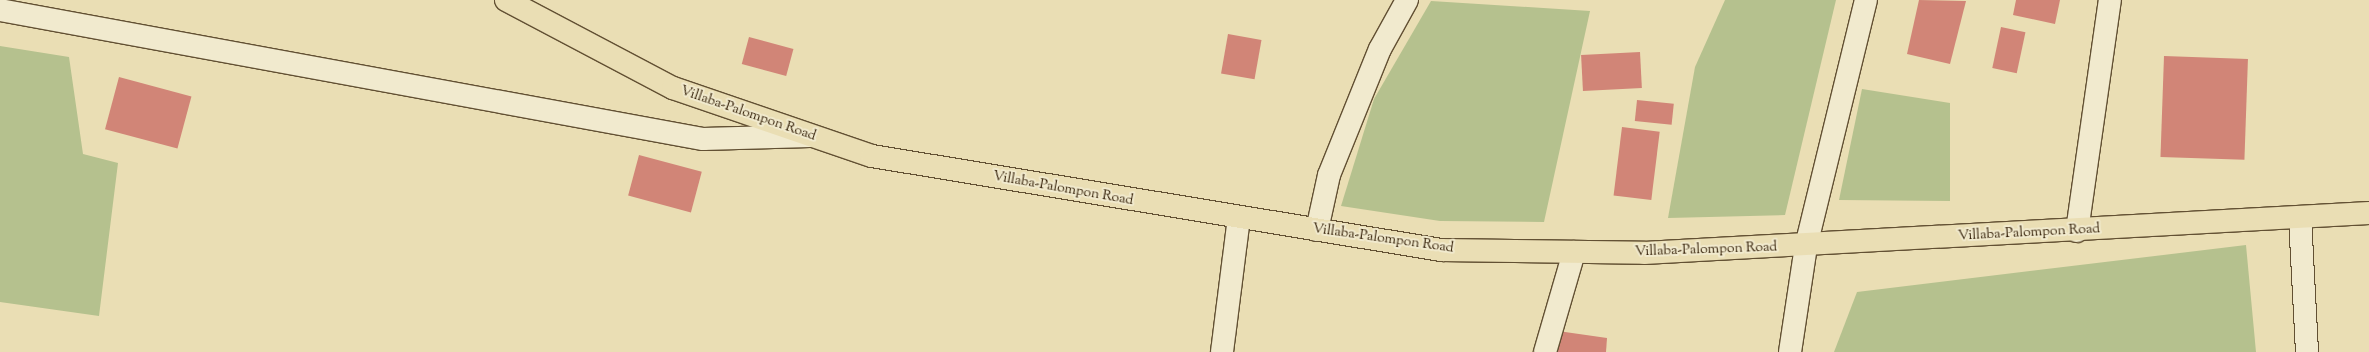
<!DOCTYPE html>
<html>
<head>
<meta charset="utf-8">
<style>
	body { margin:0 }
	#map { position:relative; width:2369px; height:352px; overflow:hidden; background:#eadeb4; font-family:"Sorts Mill Goudy",serif }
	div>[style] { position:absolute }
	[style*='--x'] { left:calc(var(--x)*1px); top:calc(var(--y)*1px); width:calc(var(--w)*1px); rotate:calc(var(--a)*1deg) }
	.green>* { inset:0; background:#b5c18e }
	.building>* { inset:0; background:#d18577; transform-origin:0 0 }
	.roads { filter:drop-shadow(1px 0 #625033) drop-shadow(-1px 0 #625033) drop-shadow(0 1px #625033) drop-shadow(0 -1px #625033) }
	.minor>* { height:22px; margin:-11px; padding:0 11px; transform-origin:11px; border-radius:11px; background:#f1eace }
	.primary>* { height:22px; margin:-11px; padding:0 11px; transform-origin:11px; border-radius:11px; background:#eadeb4 }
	span { translate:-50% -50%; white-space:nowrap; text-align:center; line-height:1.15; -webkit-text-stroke:4px #f1eace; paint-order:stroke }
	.street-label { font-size:14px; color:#342008 }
</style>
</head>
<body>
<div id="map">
	<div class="green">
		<i style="clip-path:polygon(1725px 0,1836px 0,1785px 215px,1668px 218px,1695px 67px)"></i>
		<i style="clip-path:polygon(1431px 1px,1590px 11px,1544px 222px,1440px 221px,1341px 206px,1374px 99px)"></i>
		<i style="clip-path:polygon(0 46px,69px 57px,83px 154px,118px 163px,99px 316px,0 302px)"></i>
		<i style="clip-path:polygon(1862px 89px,1950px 103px,1950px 201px,1839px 200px)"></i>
		<i style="clip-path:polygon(2246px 245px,2256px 352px,1834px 352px,1857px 292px)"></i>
	</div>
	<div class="building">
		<i style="clip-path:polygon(1919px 0,1966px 1px,1950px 64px,1907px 54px)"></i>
		<i style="clip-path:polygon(2016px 0,2060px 0,2055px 24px,2013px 15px)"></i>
		<i style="left:2001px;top:27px;width:25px;height:42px;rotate:12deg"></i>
		<i style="left:1228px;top:34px;width:34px;height:40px;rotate:10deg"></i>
		<i style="left:749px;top:37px;width:46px;height:28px;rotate:15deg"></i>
		<i style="left:1640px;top:52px;width:36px;height:59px;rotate:87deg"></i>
		<i style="left:2164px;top:56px;width:84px;height:101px;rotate:2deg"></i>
		<i style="left:119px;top:77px;width:75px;height:54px;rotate:15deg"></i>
		<i style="left:1637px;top:100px;width:37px;height:21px;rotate:6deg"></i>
		<i style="left:1622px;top:127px;width:38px;height:69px;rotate:7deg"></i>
		<i style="left:639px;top:155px;width:65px;height:42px;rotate:15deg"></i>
		<i style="clip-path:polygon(1558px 331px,1607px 338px,1606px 352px,1555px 352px)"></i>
	</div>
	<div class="roads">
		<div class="minor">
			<i style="--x:0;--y:10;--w:715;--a:10.4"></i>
			<i style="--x:703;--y:139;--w:107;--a:-1.6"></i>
			<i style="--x:2300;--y:218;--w:134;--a:87"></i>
			<i style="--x:1317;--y:230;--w:56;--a:-77.7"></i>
			<i style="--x:1329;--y:175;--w:136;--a:-68"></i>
			<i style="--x:1380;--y:49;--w:56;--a:-61.1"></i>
			<i style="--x:2077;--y:231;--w:233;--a:-81.9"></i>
			<i style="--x:1222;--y:352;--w:135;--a:-82.8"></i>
			<i style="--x:1545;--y:352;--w:104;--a:-73.8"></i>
			<i style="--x:1790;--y:352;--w:107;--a:-81.4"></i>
			<i style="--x:1806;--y:246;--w:253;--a:-76.3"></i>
		</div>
		<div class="primary">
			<i style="--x:506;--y:0;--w:189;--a:27.8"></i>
			<i style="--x:673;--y:88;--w:210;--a:18.9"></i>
			<i style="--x:872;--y:156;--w:577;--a:9.38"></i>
			<i style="--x:1441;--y:250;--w:203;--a:0.8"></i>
			<i style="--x:1644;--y:253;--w:726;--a:-3.16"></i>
		</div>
	</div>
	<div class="street-label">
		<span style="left:748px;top:114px;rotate:19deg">Villaba-Palompon Road</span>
		<span style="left:1063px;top:189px;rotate:10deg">Villaba-Palompon Road</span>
		<span style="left:2029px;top:233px;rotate:-3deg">Villaba-Palompon Road</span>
		<span style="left:1383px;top:239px;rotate:8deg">Villaba-Palompon Road</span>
		<span style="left:1706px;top:250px;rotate:-2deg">Villaba-Palompon Road</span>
	</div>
</div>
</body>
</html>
